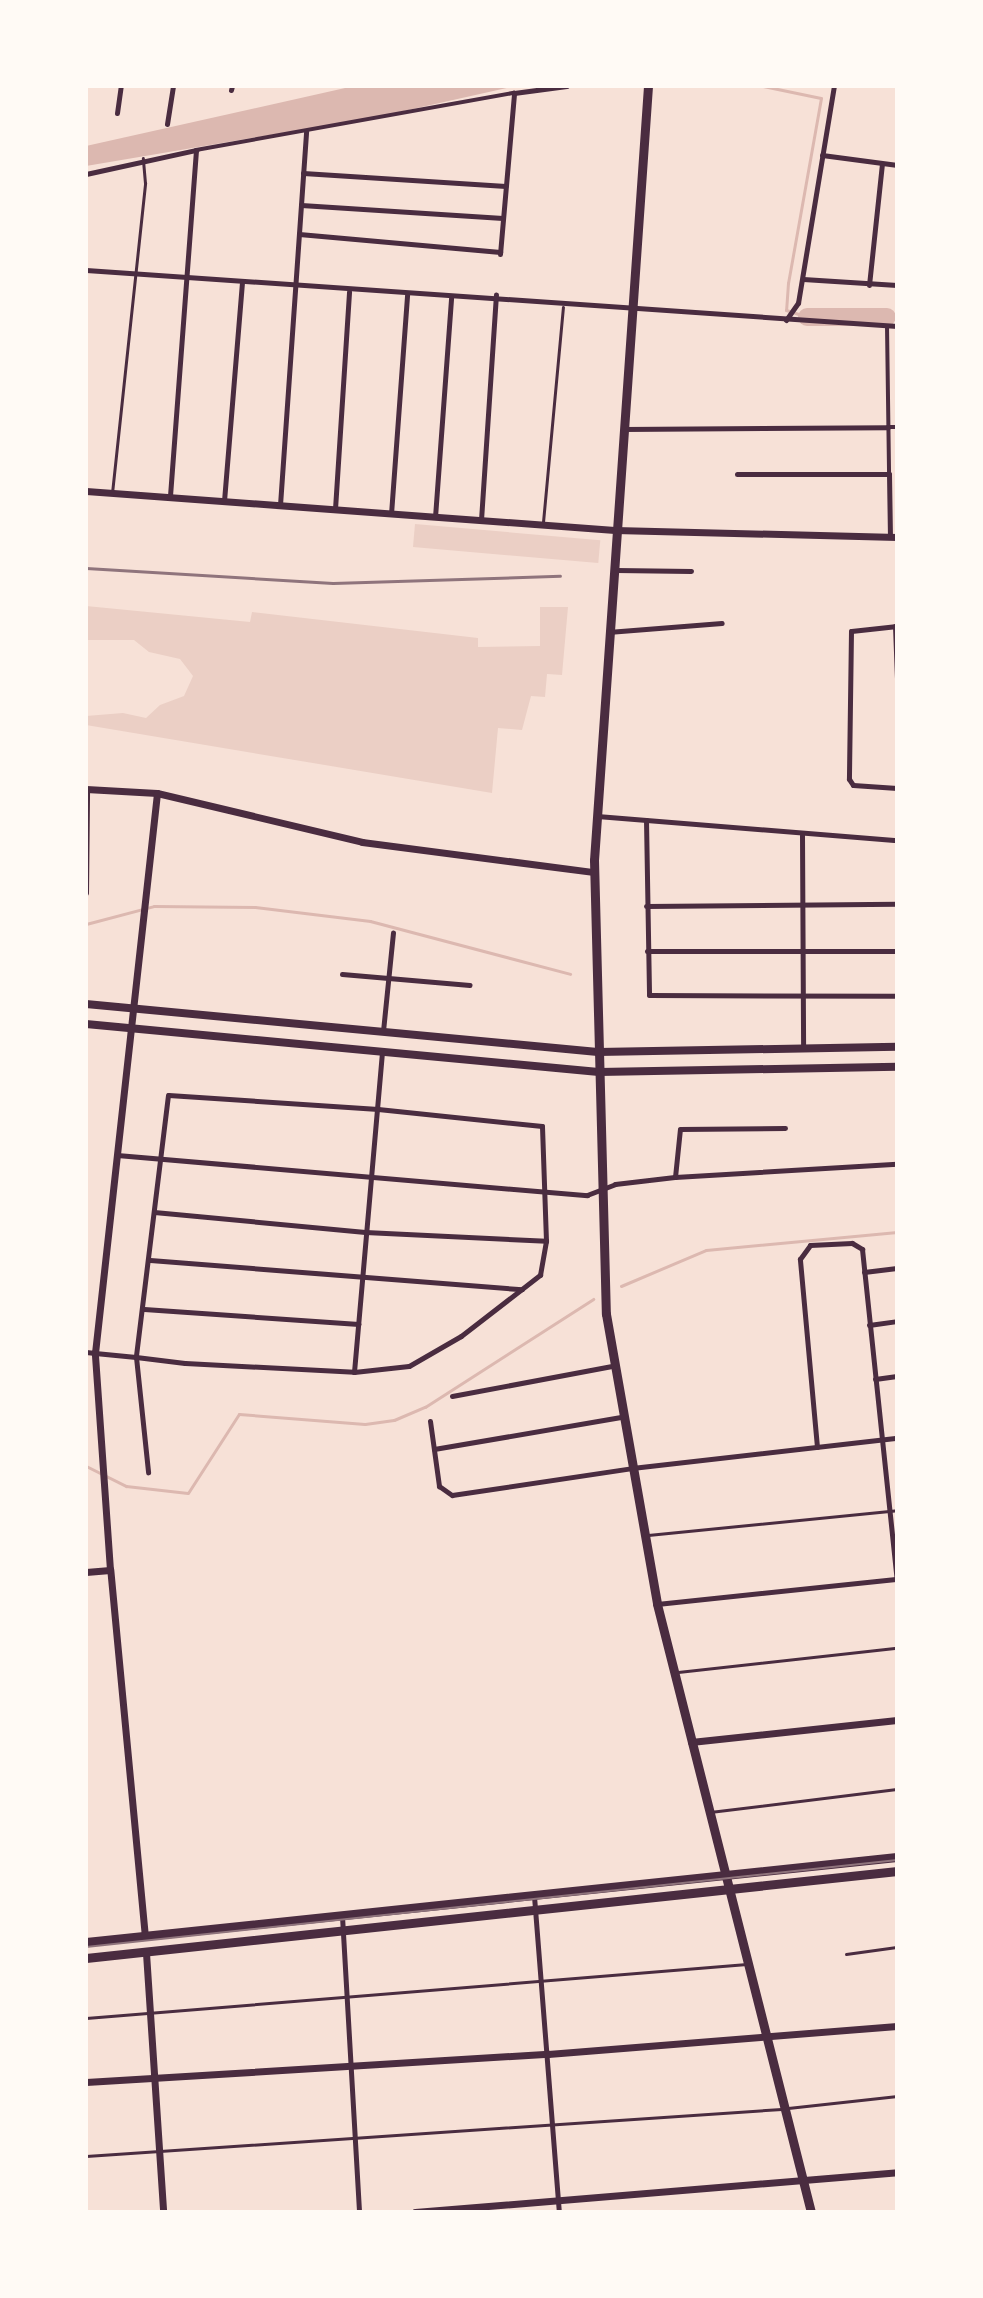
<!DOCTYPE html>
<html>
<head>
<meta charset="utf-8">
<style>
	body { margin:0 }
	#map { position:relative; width:983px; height:2298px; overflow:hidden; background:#f7e1d7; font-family:"Nunito Sans",sans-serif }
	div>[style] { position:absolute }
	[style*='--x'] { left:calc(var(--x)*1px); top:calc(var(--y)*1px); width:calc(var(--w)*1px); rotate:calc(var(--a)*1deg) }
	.green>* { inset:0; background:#ebcfc5; transform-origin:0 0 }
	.water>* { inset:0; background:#dcb8b0 }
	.stream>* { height:3px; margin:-1.5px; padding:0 1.5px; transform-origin:1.5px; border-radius:1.5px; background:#dcb8b0 }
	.river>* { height:18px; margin:-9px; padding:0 9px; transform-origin:9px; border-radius:9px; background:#dcb8b0 }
	.service>* { height:3px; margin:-1.5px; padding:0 1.5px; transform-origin:1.5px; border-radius:1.5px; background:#4a2c40 }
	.pedestrian>* { height:4px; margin:-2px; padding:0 2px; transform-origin:2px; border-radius:2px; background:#4a2c40 }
	.minor>* { height:5px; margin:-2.5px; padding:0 2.5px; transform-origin:2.5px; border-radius:2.5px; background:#4a2c40 }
	.tertiary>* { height:7px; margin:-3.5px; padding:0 3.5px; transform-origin:3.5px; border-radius:3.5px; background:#4a2c40 }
	.secondary>* { height:8px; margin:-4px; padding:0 4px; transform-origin:4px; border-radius:4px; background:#4a2c40 }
	.primary>* { height:9px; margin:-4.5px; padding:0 4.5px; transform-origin:4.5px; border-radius:4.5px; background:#4a2c40 }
	.tram>* { height:2px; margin:-1px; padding:0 1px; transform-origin:1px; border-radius:1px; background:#8f747c }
	.rail>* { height:3px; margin:-1.5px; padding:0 1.5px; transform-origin:1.5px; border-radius:1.5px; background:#8f747c }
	span { translate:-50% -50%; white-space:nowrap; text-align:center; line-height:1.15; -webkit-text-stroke:7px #fffaf5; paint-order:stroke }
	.frame { position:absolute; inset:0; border:88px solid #fffaf5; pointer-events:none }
</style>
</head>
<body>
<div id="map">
	<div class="green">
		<i style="left:415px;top:524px;width:186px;height:23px;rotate:5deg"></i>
		<i style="clip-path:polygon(86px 606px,250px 622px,252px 612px,478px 638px,478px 647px,540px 646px,540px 607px,568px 607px,562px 675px,547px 674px,545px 697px,531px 696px,522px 730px,498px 728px,492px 793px,86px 725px,86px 716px,123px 713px,146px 718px,160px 705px,184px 696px,193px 676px,180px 659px,149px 652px,134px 640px,86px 640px)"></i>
	</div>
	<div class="water">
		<i style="clip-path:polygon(354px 86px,516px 86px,377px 117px,86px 166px,86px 146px)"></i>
	</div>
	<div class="stream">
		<i style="--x:763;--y:86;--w:59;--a:11.7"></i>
		<i style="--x:821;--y:98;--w:188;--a:100.1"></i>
		<i style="--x:788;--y:283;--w:27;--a:94"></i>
		<i style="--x:786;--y:310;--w:22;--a:18"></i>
		<i style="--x:887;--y:317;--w:10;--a:0"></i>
		<i style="--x:86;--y:924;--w:70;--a:-14.8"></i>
		<i style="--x:154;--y:906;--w:101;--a:0.6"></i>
		<i style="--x:255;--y:907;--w:116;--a:6.9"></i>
		<i style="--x:370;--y:921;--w:207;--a:14.8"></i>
		<i style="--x:621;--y:1286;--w:92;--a:-23"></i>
		<i style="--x:706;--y:1250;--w:192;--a:-5.4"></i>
		<i style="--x:86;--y:1466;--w:45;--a:26.6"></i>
		<i style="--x:126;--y:1486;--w:62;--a:6.4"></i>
		<i style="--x:188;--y:1493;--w:94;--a:-57.2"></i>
		<i style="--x:239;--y:1414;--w:126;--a:4.5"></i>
		<i style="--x:365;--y:1424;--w:29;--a:-8"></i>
		<i style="--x:394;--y:1420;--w:34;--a:-23"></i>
		<i style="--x:425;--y:1407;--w:200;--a:-32.7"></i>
	</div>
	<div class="river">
		<i style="--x:807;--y:317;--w:80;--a:0"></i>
	</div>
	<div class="service">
		<i style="--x:112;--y:493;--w:312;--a:-83.9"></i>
		<i style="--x:145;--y:183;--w:25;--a:-95"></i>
		<i style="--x:543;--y:522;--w:216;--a:-84.7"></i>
		<i style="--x:648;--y:1535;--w:250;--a:-5.7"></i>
		<i style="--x:678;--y:1672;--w:220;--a:-6.3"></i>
		<i style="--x:710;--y:1812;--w:188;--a:-7"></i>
		<i style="--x:846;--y:1954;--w:51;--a:-7.8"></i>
		<i style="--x:86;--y:2018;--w:663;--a:-4.67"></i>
		<i style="--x:788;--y:2108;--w:110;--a:-6.3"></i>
		<i style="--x:86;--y:2156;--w:697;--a:-3.87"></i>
	</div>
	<div class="pedestrian">
		<i style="--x:196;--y:150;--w:323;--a:-10.2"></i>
		<i style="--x:887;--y:326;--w:148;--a:89.2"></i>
		<i style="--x:888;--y:427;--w:9;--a:0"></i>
	</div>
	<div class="minor">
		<i style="--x:231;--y:90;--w:4;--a:-76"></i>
		<i style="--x:117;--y:113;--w:27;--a:-82"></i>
		<i style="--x:167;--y:124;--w:38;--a:-81"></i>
		<i style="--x:822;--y:155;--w:76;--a:7.6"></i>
		<i style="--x:303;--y:173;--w:203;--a:3.7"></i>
		<i style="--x:86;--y:174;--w:113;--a:-12.3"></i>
		<i style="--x:196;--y:150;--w:348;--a:94.3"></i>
		<i style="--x:301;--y:205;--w:202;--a:3.7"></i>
		<i style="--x:299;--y:234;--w:202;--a:5.1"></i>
		<i style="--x:500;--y:254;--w:162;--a:-85"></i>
		<i style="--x:514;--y:93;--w:53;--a:-7.5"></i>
		<i style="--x:86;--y:270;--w:813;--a:3.95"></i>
		<i style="--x:803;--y:279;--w:94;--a:3.7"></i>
		<i style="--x:869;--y:285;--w:122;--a:-83.9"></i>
		<i style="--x:786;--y:320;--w:21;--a:-55"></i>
		<i style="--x:798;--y:303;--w:220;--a:-80.6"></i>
		<i style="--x:623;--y:429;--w:265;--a:-0.4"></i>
		<i style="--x:737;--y:474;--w:152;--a:0"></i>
		<i style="--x:889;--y:474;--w:63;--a:89.1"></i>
		<i style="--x:224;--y:501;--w:220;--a:-85.3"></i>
		<i style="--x:280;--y:505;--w:375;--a:-86"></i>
		<i style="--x:335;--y:509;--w:218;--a:-86.3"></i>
		<i style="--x:391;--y:514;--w:220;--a:-85.8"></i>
		<i style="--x:435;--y:517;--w:220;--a:-85.8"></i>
		<i style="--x:481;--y:520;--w:226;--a:-86.2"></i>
		<i style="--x:616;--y:570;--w:75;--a:0.8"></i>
		<i style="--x:895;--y:626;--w:52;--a:87.8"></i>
		<i style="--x:897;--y:626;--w:46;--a:173.8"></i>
		<i style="--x:851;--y:631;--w:148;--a:90.8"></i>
		<i style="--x:849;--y:779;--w:7;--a:56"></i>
		<i style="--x:853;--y:785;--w:44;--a:3.9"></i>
		<i style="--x:608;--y:632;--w:114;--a:-4.5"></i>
		<i style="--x:597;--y:816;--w:301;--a:4.6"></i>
		<i style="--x:646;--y:820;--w:175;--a:89"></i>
		<i style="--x:649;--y:995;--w:248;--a:0.2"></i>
		<i style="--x:802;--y:835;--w:213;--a:89.7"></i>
		<i style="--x:86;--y:893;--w:104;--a:-89.4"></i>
		<i style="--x:646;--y:906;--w:251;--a:-0.5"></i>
		<i style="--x:647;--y:951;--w:250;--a:0"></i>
		<i style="--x:342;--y:974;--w:128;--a:4.9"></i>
		<i style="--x:383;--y:1031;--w:99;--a:-84.2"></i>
		<i style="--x:117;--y:1155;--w:472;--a:4.9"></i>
		<i style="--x:587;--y:1195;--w:30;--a:-21"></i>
		<i style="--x:615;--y:1184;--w:60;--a:-6.7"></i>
		<i style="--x:675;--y:1177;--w:222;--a:-3.4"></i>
		<i style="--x:675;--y:1177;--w:48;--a:-84.1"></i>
		<i style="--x:680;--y:1129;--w:105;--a:-0.5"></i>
		<i style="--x:154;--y:1212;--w:212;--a:5.4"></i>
		<i style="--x:365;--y:1232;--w:181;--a:2.8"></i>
		<i style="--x:150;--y:1260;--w:373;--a:4.5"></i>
		<i style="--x:864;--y:1272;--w:33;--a:-7"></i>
		<i style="--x:144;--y:1309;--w:215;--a:4"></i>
		<i style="--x:869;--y:1325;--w:28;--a:-8"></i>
		<i style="--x:86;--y:1352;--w:9;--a:6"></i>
		<i style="--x:95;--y:1353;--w:41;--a:5.6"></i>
		<i style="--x:136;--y:1357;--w:49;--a:7"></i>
		<i style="--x:185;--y:1363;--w:169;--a:3"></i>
		<i style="--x:354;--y:1372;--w:55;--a:-6.2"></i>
		<i style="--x:409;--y:1366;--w:60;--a:-30"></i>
		<i style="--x:461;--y:1336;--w:100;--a:-37.7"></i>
		<i style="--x:540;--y:1275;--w:35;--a:-80"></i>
		<i style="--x:546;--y:1241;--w:115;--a:-92"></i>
		<i style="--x:542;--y:1126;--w:165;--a:-174.1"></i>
		<i style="--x:378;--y:1109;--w:210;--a:-176.2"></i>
		<i style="--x:168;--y:1095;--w:264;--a:97"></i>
		<i style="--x:136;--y:1357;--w:116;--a:84"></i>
		<i style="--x:354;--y:1372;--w:322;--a:-85"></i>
		<i style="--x:875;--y:1379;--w:22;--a:-8"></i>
		<i style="--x:452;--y:1396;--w:164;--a:-10.6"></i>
		<i style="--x:430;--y:1421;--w:66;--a:82.1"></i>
		<i style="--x:439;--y:1486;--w:16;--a:35"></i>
		<i style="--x:452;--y:1495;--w:182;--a:-8.5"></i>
		<i style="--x:632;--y:1468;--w:267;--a:-6.5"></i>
		<i style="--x:817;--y:1447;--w:189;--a:-95.2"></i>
		<i style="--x:800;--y:1259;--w:17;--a:-54"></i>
		<i style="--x:810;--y:1245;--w:42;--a:-2.7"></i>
		<i style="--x:852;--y:1243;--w:12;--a:31"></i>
		<i style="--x:862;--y:1249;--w:337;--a:84"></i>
		<i style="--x:434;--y:1449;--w:191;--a:-9.7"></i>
		<i style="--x:657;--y:1604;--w:240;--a:-6"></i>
		<i style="--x:534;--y:1896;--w:317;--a:85.5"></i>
		<i style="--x:342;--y:1916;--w:296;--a:86.7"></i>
	</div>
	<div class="tertiary">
		<i style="--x:86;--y:491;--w:530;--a:4.22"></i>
		<i style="--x:615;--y:530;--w:282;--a:1.4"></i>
		<i style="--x:86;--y:789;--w:71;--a:3.2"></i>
		<i style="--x:157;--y:793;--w:211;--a:13.4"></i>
		<i style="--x:362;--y:842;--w:234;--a:7.4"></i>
		<i style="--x:86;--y:1572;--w:24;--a:-5"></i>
		<i style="--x:691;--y:1742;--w:207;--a:-6.1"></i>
		<i style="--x:145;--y:1937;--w:369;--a:-95.4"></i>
		<i style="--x:110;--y:1570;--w:218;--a:-94"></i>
		<i style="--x:95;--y:1353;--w:563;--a:-83.68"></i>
		<i style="--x:146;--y:1953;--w:260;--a:86.2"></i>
		<i style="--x:86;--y:2082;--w:463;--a:-3.5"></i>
		<i style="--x:548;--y:2054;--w:350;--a:-4.6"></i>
		<i style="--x:415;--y:2212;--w:484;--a:-4.7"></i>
	</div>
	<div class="secondary">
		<i style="--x:86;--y:1004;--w:514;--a:5.36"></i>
		<i style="--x:598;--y:1052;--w:299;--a:-1"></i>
		<i style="--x:86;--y:1024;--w:515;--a:5.35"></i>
		<i style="--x:599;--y:1072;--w:298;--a:-1"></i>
	</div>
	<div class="primary">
		<i style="--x:648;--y:86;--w:776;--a:93.99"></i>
		<i style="--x:594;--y:860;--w:454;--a:88.5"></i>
		<i style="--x:606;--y:1314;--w:294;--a:80"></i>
		<i style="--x:657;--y:1604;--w:627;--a:75.79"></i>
		<i style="--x:86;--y:1942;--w:815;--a:-5.98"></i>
		<i style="--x:86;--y:1958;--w:816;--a:-6.12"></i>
	</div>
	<div class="tram">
		<i style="--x:86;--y:1947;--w:816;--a:-6.12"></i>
	</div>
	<div class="rail">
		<i style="--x:86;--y:568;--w:247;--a:3.5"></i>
		<i style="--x:333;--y:583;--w:227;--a:-1.8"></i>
	</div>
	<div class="frame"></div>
</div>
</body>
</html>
